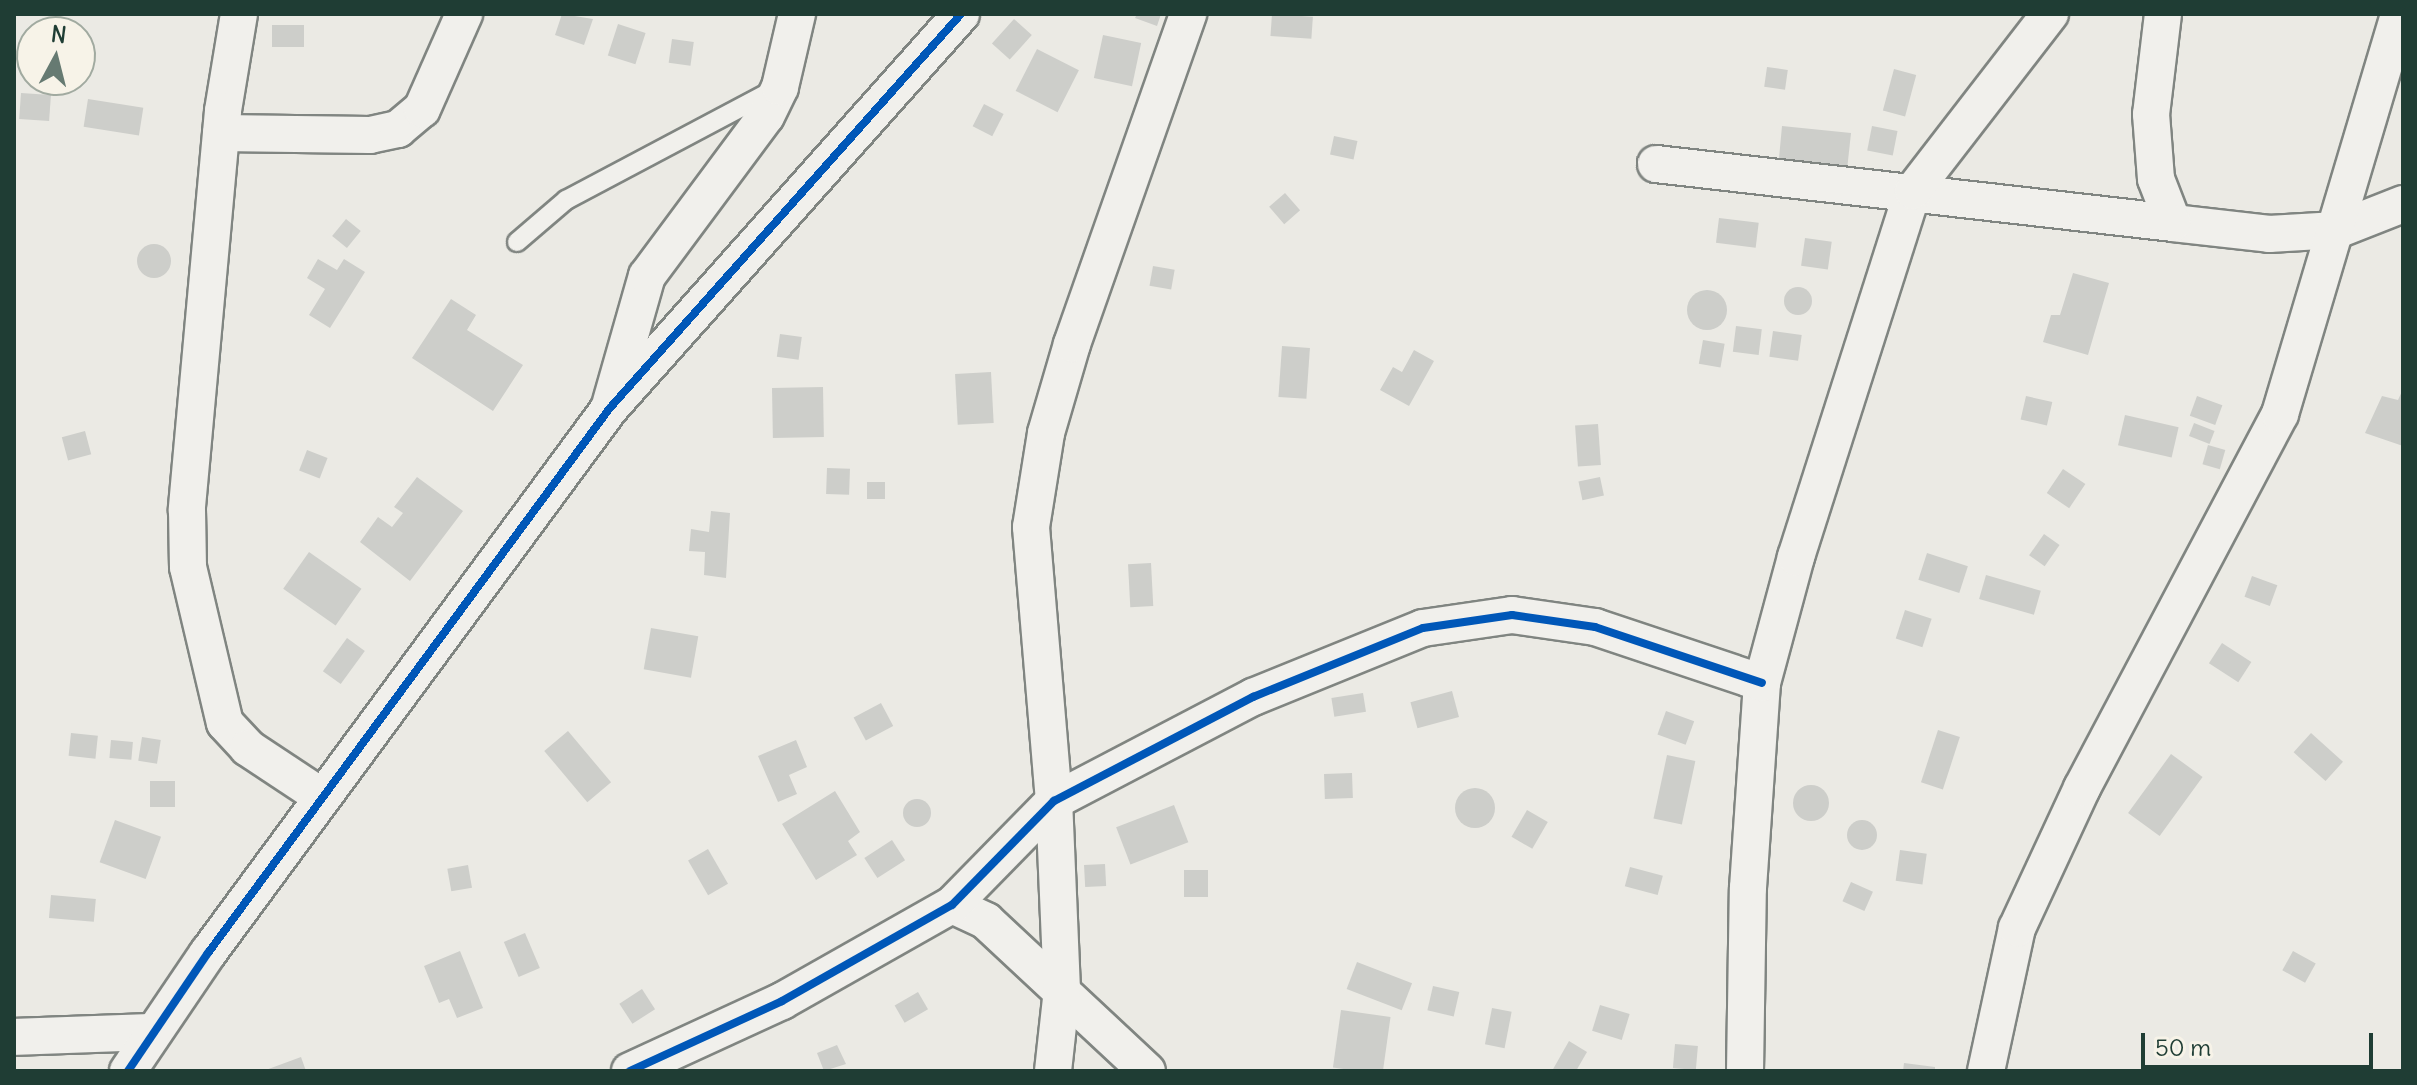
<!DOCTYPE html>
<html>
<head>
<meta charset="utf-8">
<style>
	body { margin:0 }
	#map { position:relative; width:2417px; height:1085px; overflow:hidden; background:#ebeae4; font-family:Delius,sans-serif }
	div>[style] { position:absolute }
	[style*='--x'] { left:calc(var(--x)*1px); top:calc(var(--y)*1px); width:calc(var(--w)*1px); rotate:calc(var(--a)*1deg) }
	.building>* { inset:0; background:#cdceca; transform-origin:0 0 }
	.round { border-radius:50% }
	.roads { filter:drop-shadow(2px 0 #808581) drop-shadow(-2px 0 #808581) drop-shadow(0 2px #808581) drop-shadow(0 -2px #808581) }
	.service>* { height:18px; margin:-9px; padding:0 9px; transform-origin:9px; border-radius:9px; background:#f1f0ec }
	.minor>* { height:36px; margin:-18px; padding:0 18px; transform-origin:18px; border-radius:18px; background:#f1f0ec }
	.cycleway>* { height:8px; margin:-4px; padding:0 4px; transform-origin:4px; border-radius:4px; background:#0057b8 }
	span { translate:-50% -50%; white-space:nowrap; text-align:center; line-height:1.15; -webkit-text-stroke:6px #f7f3e8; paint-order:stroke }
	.frame { position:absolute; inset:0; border:16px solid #1f3d34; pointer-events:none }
	.north { position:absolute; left:16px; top:16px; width:80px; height:80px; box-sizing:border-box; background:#f7f3e8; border:2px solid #a1aaa0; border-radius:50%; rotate:7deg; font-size:22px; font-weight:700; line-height:32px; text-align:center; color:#1f3d34 }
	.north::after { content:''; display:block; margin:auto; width:28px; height:36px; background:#667a72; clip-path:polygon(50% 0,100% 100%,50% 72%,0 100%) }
	.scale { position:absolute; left:2141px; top:1033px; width:232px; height:36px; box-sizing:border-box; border:4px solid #1f3d34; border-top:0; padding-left:10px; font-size:24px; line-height:28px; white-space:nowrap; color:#1f3d34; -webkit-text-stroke:6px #f7f3e8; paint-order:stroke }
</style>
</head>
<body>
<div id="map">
	<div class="building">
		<i style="clip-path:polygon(562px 14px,593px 19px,584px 45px,555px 35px)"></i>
		<i style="clip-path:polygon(1137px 14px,1161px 14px,1157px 26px,1135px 18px)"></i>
		<i style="left:1272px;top:14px;width:41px;height:22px;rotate:4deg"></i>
		<i style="left:1014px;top:19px;width:24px;height:33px;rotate:42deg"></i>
		<i style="left:618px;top:24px;width:29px;height:33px;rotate:18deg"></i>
		<i style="left:272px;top:25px;width:32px;height:22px"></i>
		<i style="left:1103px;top:35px;width:39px;height:44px;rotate:12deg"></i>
		<i style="left:672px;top:39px;width:22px;height:24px;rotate:8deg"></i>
		<i style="left:1037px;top:49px;width:47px;height:47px;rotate:27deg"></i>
		<i style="left:1767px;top:67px;width:21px;height:20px;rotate:8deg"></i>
		<i style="left:1894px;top:69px;width:23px;height:43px;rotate:15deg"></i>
		<i style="left:21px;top:93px;width:30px;height:26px;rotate:4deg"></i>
		<i style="left:88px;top:99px;width:56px;height:28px;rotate:9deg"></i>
		<i style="left:984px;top:104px;width:22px;height:25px;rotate:27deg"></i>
		<i style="clip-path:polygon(1782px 126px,1851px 133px,1847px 170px,1779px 158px)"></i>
		<i style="left:1872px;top:126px;width:26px;height:25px;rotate:11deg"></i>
		<i style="left:1334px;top:136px;width:24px;height:19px;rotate:12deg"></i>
		<i style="left:1285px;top:193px;width:23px;height:21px;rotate:49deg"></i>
		<i style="left:1719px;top:218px;width:40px;height:25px;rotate:7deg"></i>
		<i style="left:346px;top:219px;width:19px;height:22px;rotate:39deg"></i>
		<i style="left:1805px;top:238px;width:27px;height:28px;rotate:8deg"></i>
		<i class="round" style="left:137px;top:244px;width:34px;height:34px"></i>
		<i style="clip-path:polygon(318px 259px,337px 270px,344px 259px,365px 272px,330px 328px,309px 315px,325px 289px,307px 278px)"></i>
		<i style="left:1153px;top:266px;width:22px;height:20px;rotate:10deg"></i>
		<i style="clip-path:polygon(2073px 273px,2109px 283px,2088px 355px,2043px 342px,2051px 315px,2060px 315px)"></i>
		<i class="round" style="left:1784px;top:287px;width:28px;height:28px"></i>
		<i class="round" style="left:1687px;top:290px;width:40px;height:40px"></i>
		<i style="clip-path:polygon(451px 299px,476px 315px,467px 330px,523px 365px,493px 411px,412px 358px)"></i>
		<i style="left:1736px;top:326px;width:26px;height:26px;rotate:7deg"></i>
		<i style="left:1773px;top:331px;width:29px;height:26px;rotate:8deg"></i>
		<i style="left:780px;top:334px;width:22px;height:23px;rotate:8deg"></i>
		<i style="left:1703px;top:340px;width:22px;height:24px;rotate:10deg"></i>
		<i style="left:1282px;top:346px;width:28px;height:51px;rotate:4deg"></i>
		<i style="clip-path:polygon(1414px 350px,1434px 361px,1409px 406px,1380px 390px,1393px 367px,1402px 372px)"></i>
		<i style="left:991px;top:372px;width:51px;height:36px;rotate:87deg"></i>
		<i style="left:823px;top:387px;width:50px;height:51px;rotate:89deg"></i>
		<i style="clip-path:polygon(2403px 389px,2403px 446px,2365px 433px,2382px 396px,2398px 400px)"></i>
		<i style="left:2026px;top:396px;width:27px;height:24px;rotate:13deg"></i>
		<i style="left:2197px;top:396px;width:27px;height:21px;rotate:20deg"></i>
		<i style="left:2125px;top:415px;width:55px;height:31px;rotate:13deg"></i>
		<i style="left:2194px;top:423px;width:22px;height:14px;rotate:21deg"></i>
		<i style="left:1598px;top:424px;width:41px;height:23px;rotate:86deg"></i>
		<i style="left:85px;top:431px;width:24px;height:24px;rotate:75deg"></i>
		<i style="left:2208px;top:445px;width:18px;height:20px;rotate:16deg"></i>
		<i style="left:307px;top:450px;width:22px;height:22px;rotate:21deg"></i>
		<i style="left:827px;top:468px;width:23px;height:26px;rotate:2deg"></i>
		<i style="left:2063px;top:469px;width:27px;height:29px;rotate:34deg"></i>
		<i style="clip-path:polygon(417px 477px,463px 511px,410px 581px,360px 542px,378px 517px,392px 527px,403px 513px,394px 507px)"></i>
		<i style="left:1600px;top:477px;width:19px;height:22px;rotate:78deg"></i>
		<i style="left:867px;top:482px;width:18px;height:17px"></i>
		<i style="clip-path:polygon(711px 511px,730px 513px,726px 578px,704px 575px,705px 552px,689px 551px,691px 529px,709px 532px)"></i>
		<i style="left:2044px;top:534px;width:19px;height:26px;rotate:35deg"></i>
		<i style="left:309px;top:552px;width:64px;height:45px;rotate:35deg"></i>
		<i style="left:1927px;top:553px;width:43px;height:28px;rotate:18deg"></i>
		<i style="left:1151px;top:563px;width:43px;height:23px;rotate:87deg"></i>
		<i style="left:1986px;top:575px;width:57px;height:25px;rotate:16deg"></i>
		<i style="left:2252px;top:576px;width:27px;height:22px;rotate:20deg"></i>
		<i style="left:1905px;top:610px;width:28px;height:30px;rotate:18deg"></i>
		<i style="left:651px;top:628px;width:48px;height:42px;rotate:10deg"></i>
		<i style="left:347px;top:638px;width:22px;height:41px;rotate:36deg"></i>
		<i style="left:2222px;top:643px;width:35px;height:24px;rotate:33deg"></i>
		<i style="left:1452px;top:691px;width:27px;height:43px;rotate:75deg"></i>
		<i style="left:1363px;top:693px;width:19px;height:32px;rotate:81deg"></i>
		<i style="left:881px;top:703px;width:26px;height:31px;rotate:62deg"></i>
		<i style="left:1666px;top:711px;width:30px;height:25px;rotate:20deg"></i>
		<i style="left:1938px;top:730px;width:23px;height:55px;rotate:18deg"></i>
		<i style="left:568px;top:731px;width:67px;height:31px;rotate:50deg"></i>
		<i style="left:71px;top:733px;width:27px;height:23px;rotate:6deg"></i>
		<i style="left:2311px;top:733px;width:43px;height:26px;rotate:42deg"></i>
		<i style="left:142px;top:737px;width:19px;height:24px;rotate:9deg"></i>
		<i style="left:111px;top:740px;width:22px;height:18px;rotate:5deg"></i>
		<i style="clip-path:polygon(796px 740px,807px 767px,789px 775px,797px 794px,778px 802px,758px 756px)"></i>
		<i style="left:2171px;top:754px;width:39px;height:73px;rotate:36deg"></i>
		<i style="left:1667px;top:755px;width:29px;height:65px;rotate:12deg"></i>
		<i style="left:1352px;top:773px;width:25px;height:28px;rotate:88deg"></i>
		<i style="left:150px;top:781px;width:25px;height:26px"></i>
		<i class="round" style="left:1793px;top:785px;width:36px;height:36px"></i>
		<i class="round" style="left:1455px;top:788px;width:40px;height:40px"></i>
		<i style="clip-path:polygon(835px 791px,860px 832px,848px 841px,857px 855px,816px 880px,782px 824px)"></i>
		<i class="round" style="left:903px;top:799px;width:28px;height:28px"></i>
		<i style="left:1174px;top:805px;width:40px;height:62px;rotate:69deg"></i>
		<i style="left:1527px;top:810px;width:24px;height:31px;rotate:30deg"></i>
		<i style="left:115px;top:820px;width:49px;height:45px;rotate:20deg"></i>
		<i class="round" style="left:1847px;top:820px;width:30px;height:30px"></i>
		<i style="left:892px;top:840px;width:24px;height:33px;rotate:57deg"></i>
		<i style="left:708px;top:849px;width:40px;height:23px;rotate:60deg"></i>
		<i style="left:1900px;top:850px;width:27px;height:31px;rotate:8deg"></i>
		<i style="left:1105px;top:864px;width:22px;height:21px;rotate:87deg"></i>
		<i style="left:468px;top:865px;width:23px;height:21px;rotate:80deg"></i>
		<i style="left:1630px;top:867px;width:34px;height:20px;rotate:15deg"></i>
		<i style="left:1184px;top:870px;width:24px;height:27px"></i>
		<i style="left:1851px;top:882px;width:24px;height:21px;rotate:24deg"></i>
		<i style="left:51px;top:895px;width:45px;height:23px;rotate:5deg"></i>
		<i style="left:525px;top:933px;width:38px;height:23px;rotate:67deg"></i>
		<i style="clip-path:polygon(460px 951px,483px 1008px,457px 1018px,449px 999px,439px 1003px,424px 966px)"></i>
		<i style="left:2293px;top:951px;width:26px;height:22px;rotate:29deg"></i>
		<i style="left:1357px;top:962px;width:59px;height:29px;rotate:21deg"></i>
		<i style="left:1433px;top:986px;width:27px;height:25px;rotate:13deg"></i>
		<i style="left:642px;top:989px;width:24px;height:27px;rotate:57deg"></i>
		<i style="left:918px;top:992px;width:20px;height:27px;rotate:60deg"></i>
		<i style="left:1600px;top:1005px;width:31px;height:27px;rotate:17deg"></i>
		<i style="left:1492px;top:1008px;width:20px;height:37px;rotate:11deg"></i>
		<i style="left:1341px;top:1010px;width:50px;height:58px;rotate:8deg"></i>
		<i style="clip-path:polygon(1569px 1041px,1587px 1052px,1576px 1071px,1552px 1071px)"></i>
		<i style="left:1675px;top:1044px;width:23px;height:24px;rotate:5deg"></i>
		<i style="clip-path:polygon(837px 1045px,846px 1064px,824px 1071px,817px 1053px)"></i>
		<i style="clip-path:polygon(301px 1057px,306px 1071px,263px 1071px)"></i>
		<i style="clip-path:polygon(1904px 1063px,1935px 1067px,1935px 1071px,1903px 1071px)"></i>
	</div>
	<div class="roads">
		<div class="service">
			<i style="--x:517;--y:242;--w:65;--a:-40.6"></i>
			<i style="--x:566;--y:200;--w:235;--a:-27.9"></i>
		</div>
		<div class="minor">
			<i style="--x:239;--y:14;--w:98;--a:99.4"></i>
			<i style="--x:223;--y:111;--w:401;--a:95.2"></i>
			<i style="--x:187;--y:510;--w:57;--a:89"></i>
			<i style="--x:188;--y:567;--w:160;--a:76.7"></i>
			<i style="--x:225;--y:723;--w:34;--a:47"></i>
			<i style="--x:248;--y:748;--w:89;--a:33.5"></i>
			<i style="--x:2163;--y:14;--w:101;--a:96.8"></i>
			<i style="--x:2151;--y:114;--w:65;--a:85.6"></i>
			<i style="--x:2156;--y:179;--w:47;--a:68.9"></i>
			<i style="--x:2173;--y:223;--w:97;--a:6.5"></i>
			<i style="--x:2269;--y:234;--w:68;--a:-3.4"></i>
			<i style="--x:2337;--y:230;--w:71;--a:-21.5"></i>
			<i style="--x:221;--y:133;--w:149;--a:0.8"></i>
			<i style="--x:370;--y:135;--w:29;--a:-12"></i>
			<i style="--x:398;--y:129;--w:31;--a:-40"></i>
			<i style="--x:422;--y:109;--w:104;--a:-66.1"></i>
			<i style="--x:1656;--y:164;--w:520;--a:6.51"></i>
			<i style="--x:611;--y:402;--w:131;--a:-74.1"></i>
			<i style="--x:647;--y:276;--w:199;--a:-53.4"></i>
			<i style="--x:766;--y:116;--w:32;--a:-64"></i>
			<i style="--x:780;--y:87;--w:75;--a:-76.9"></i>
			<i style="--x:952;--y:905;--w:38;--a:25"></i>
			<i style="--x:986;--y:921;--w:220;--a:43"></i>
			<i style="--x:14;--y:1037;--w:139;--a:-2.1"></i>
			<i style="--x:128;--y:1071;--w:143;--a:-55.9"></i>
			<i style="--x:208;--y:953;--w:676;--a:-53.6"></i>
			<i style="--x:609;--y:409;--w:529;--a:-48.29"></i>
			<i style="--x:630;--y:1071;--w:167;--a:-24.7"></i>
			<i style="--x:782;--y:1001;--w:195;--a:-29.5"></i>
			<i style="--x:952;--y:905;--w:146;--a:-45.6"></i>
			<i style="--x:1054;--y:801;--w:225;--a:-27.6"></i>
			<i style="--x:1253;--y:697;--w:183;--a:-22.1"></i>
			<i style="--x:1423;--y:628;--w:90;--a:-8.3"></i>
			<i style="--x:1512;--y:615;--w:84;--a:8.2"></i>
			<i style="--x:1595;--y:627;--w:176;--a:18.5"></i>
			<i style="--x:1053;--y:1071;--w:81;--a:-83.7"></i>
			<i style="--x:1062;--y:990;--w:189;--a:-92.4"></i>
			<i style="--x:1054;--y:801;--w:275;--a:-94.8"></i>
			<i style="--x:1031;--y:527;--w:95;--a:-80.9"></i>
			<i style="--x:1046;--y:433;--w:93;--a:-73.7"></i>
			<i style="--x:1072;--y:344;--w:350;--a:-70.6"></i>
			<i style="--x:1745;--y:1071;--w:183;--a:-89.1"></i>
			<i style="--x:1748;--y:888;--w:205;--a:-86.1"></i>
			<i style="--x:1762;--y:683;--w:131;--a:-74.9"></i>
			<i style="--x:1796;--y:557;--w:384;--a:-72.3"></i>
			<i style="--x:1913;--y:191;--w:224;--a:-52.3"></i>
			<i style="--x:1986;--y:1071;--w:146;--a:-77.8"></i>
			<i style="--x:2017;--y:928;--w:154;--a:-65.1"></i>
			<i style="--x:2082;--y:788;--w:423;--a:-62.1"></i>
			<i style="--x:2280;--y:414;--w:417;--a:-73.4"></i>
		</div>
	</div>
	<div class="cycleway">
		<i style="--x:128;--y:1071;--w:143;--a:-55.9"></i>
		<i style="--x:208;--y:953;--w:676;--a:-53.6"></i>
		<i style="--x:609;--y:409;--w:529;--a:-48.29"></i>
		<i style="--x:630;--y:1071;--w:167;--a:-24.7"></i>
		<i style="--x:782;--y:1001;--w:195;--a:-29.5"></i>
		<i style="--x:952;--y:905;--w:146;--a:-45.6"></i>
		<i style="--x:1054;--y:801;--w:225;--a:-27.6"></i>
		<i style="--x:1253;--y:697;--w:183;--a:-22.1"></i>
		<i style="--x:1423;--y:628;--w:90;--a:-8.3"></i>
		<i style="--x:1512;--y:615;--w:84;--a:8.2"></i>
		<i style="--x:1595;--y:627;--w:176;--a:18.5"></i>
	</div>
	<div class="frame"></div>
	<div class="north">N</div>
	<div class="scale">50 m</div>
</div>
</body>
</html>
